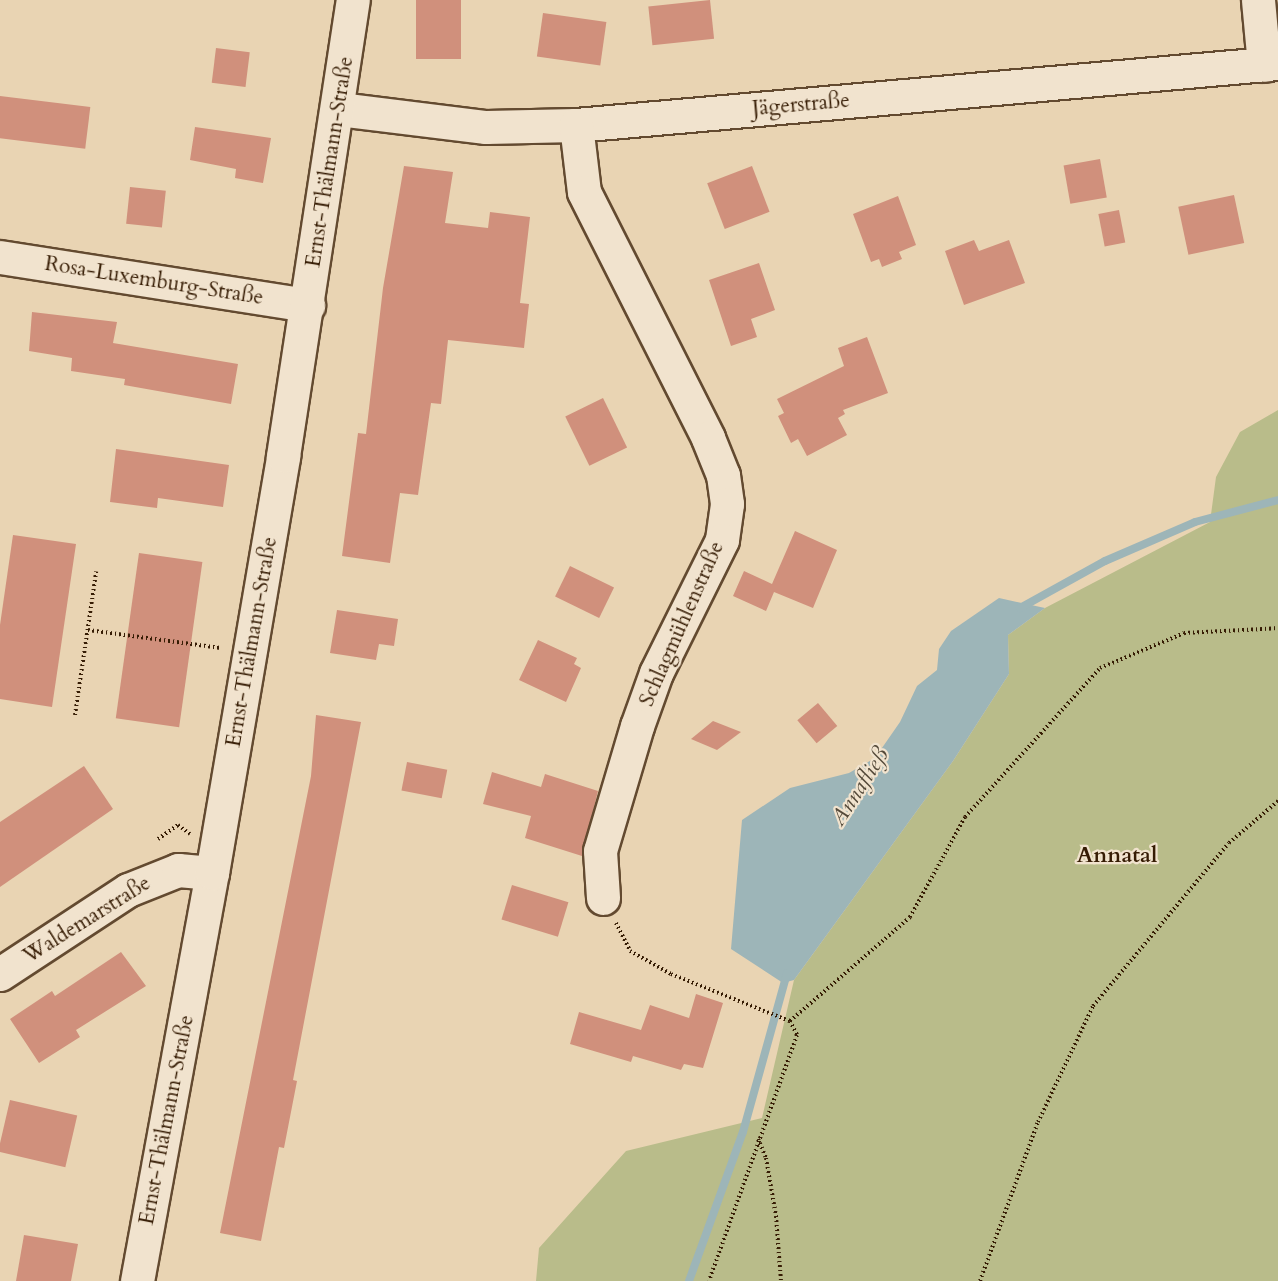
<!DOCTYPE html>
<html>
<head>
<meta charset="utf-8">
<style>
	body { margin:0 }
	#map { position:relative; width:1278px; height:1281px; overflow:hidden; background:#e9d4b3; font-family:Cardo,serif }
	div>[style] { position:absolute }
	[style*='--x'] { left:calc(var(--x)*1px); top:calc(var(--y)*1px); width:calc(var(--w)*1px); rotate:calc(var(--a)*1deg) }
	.green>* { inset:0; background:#b9bc8a }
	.water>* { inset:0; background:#9db5b8 }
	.stream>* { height:8px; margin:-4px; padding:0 4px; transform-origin:4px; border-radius:4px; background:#9db5b8 }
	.building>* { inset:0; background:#d0907c; transform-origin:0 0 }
	.path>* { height:4px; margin-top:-2px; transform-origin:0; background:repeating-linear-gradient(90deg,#361c04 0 1.5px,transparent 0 4.5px) }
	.roads { filter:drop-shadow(2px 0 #634a30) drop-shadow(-2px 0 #634a30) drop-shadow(0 2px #634a30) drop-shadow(0 -2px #634a30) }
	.street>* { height:33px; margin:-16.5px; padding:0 16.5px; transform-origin:16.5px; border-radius:16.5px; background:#f1e3ce }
	.secondary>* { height:33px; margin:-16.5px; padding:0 16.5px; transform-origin:16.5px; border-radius:16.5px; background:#f1e3ce }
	span { translate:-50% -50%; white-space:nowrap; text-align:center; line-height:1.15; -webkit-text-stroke:4.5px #f1e3ce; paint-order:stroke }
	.street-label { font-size:21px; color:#361c04 }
	.water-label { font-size:22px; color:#554a3a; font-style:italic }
	.neighbourhood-label { font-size:22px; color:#361c04; font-weight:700 }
</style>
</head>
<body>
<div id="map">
	<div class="green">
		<i style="clip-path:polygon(1278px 410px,1278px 1281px,536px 1281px,539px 1248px,626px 1151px,762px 1118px,794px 980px,953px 761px,1009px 674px,1008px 635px,1045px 608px,1210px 522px,1216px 477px,1240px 432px)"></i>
	</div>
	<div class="water">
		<i style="clip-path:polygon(999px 598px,1045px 608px,1008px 635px,1009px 674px,953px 761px,794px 980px,783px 983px,731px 949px,742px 820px,790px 788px,849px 773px,875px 758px,900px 722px,917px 686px,937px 670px,939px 649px,951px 631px)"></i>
	</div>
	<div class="stream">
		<i style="--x:1020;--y:608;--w:97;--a:-28.9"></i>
		<i style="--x:1105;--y:561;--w:98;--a:-23.4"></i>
		<i style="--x:1195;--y:522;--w:86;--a:-14.8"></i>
		<i style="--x:689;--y:1281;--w:158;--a:-70.1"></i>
		<i style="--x:743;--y:1132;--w:165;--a:-74.5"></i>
	</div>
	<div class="building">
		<i style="left:416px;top:0;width:45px;height:59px"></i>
		<i style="left:710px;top:0;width:39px;height:62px;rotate:84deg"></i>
		<i style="left:543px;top:13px;width:64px;height:44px;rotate:8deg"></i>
		<i style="left:216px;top:48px;width:34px;height:35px;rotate:7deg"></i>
		<i style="left:0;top:96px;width:91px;height:42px;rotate:7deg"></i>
		<i style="clip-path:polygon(195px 127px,271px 138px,263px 183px,235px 178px,236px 169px,190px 160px)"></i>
		<i style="left:1100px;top:159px;width:39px;height:37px;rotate:80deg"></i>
		<i style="clip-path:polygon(404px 166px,453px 172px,445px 223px,488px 228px,490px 212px,530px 217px,520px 303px,529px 304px,524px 348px,448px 340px,441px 404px,431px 403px,418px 495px,400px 493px,390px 563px,342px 556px,358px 433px,366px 434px,383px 288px)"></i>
		<i style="left:752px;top:166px;width:49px;height:48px;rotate:69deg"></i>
		<i style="left:130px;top:187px;width:36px;height:37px;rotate:6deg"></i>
		<i style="left:1234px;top:195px;width:49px;height:57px;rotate:78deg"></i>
		<i style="clip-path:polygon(898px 196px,916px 245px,899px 252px,902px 259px,882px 267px,879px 259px,871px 262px,853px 214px)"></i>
		<i style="left:1119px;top:210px;width:33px;height:21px;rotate:79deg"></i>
		<i style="clip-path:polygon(974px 240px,979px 251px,1009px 240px,1025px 283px,964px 305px,945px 251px)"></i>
		<i style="clip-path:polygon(759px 263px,775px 310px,751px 319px,757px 337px,731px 346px,709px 280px)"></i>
		<i style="clip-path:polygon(32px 312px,117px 322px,113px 343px,238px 364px,231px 404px,124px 385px,125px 379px,71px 371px,72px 358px,29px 351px)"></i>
		<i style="clip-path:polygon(867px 337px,888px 393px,843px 410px,845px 414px,838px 418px,847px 435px,807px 456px,798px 439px,791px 443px,778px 416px,784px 413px,777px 399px,844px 366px,838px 348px)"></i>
		<i style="left:603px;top:398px;width:55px;height:42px;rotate:64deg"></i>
		<i style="clip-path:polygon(116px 449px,229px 465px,223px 507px,158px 498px,157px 508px,110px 502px)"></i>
		<i style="clip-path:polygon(795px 531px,837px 550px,813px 608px,774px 592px,766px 611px,733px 596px,744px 571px,772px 584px)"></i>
		<i style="clip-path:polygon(13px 535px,76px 544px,52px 707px,0 699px,0 625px)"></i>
		<i style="left:139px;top:553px;width:64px;height:167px;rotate:8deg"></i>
		<i style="left:570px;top:566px;width:49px;height:34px;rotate:26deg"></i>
		<i style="clip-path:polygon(337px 610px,398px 619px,394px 646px,379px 644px,376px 660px,330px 653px)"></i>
		<i style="clip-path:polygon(538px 640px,577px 658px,574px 664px,581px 668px,566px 702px,519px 680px)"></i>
		<i style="left:818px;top:703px;width:30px;height:27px;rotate:50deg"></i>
		<i style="clip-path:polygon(316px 715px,361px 722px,293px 1080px,297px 1081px,284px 1148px,279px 1147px,261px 1241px,220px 1233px,311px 776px)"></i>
		<i style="clip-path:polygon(713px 721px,741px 732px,717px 750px,691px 739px)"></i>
		<i style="left:407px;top:762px;width:41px;height:29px;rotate:11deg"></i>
		<i style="clip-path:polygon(84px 766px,113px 809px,0 887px,0 822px)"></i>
		<i style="clip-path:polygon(492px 772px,541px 787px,545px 774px,598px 791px,582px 856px,525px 838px,531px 816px,483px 804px)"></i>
		<i style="left:512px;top:885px;width:59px;height:36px;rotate:17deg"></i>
		<i style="clip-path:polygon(121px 952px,146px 986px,76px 1030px,80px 1037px,39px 1063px,10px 1019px,52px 991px,55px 996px)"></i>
		<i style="clip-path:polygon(696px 994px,723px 1003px,703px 1068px,684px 1064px,681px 1070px,633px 1056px,631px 1062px,570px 1044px,579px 1012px,641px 1030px,650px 1005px,689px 1018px)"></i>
		<i style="left:10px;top:1100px;width:69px;height:53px;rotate:13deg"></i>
		<i style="clip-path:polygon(24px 1235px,78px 1244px,71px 1281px,16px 1281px)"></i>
	</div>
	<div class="path">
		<i style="--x:88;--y:630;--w:134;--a:7.7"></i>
		<i style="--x:75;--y:715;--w:145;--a:-81.6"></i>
		<i style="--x:158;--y:839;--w:24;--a:-35"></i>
		<i style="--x:178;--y:825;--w:15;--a:37"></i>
		<i style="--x:616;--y:923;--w:31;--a:63"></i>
		<i style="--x:630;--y:951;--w:47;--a:29.3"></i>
		<i style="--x:671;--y:974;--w:128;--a:21.6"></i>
		<i style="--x:790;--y:1021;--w:16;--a:63"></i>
		<i style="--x:797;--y:1035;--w:261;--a:109.7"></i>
		<i style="--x:790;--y:1021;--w:159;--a:-40.9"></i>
		<i style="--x:910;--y:917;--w:114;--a:-61.2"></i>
		<i style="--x:965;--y:817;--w:201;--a:-47.8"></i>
		<i style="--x:1100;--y:668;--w:91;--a:-22.6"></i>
		<i style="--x:1184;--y:633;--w:94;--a:-3"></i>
		<i style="--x:758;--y:1139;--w:21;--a:67"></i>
		<i style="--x:766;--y:1158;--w:59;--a:80.2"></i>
		<i style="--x:776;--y:1216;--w:65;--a:85.6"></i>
		<i style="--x:980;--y:1281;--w:169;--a:-70"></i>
		<i style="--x:1038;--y:1122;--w:128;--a:-64.6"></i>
		<i style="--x:1093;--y:1006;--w:212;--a:-50.2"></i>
		<i style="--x:1229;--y:843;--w:65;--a:-40.6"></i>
	</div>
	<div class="roads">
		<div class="street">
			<i style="--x:1258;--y:0;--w:65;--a:84.7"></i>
			<i style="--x:339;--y:109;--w:148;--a:7"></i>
			<i style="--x:486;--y:127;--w:90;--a:-1.3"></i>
			<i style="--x:576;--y:125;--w:705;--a:-5.05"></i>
			<i style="--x:576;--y:125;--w:67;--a:83.2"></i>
			<i style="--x:584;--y:192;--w:275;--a:63.2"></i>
			<i style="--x:708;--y:438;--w:40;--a:68"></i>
			<i style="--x:723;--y:475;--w:29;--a:82"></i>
			<i style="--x:727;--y:504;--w:36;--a:98"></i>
			<i style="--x:722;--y:540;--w:148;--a:116.4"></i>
			<i style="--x:656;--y:673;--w:56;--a:109.7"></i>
			<i style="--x:637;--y:726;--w:130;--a:106.5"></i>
			<i style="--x:600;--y:851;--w:47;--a:86.3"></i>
			<i style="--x:0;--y:257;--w:312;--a:8.9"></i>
			<i style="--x:0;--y:974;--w:153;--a:-33.3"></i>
			<i style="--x:128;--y:890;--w:54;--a:-21.8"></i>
			<i style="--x:178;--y:870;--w:34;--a:5"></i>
		</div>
		<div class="secondary">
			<i style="--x:137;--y:1281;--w:415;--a:-79.6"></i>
			<i style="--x:212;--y:873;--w:423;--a:-80.3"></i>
			<i style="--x:283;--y:456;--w:461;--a:-81.3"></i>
		</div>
	</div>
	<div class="street-label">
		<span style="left:801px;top:105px;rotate:-5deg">Jägerstraße</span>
		<span style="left:330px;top:162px;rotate:-81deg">Ernst-Thälmann-Straße</span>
		<span style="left:154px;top:281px;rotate:9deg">Rosa-Luxemburg-Straße</span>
		<span style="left:682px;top:624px;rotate:-66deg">Schlagmühlenstraße</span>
		<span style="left:252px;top:642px;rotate:-80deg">Ernst-Thälmann-Straße</span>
		<span style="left:87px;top:920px;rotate:-32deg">Waldemarstraße</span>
		<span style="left:167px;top:1120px;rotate:-79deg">Ernst-Thälmann-Straße</span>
	</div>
	<div class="water-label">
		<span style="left:860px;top:787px;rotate:-57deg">Annafließ</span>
	</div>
	<div class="neighbourhood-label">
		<span style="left:1117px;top:856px">Annatal</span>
	</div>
</div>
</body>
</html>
